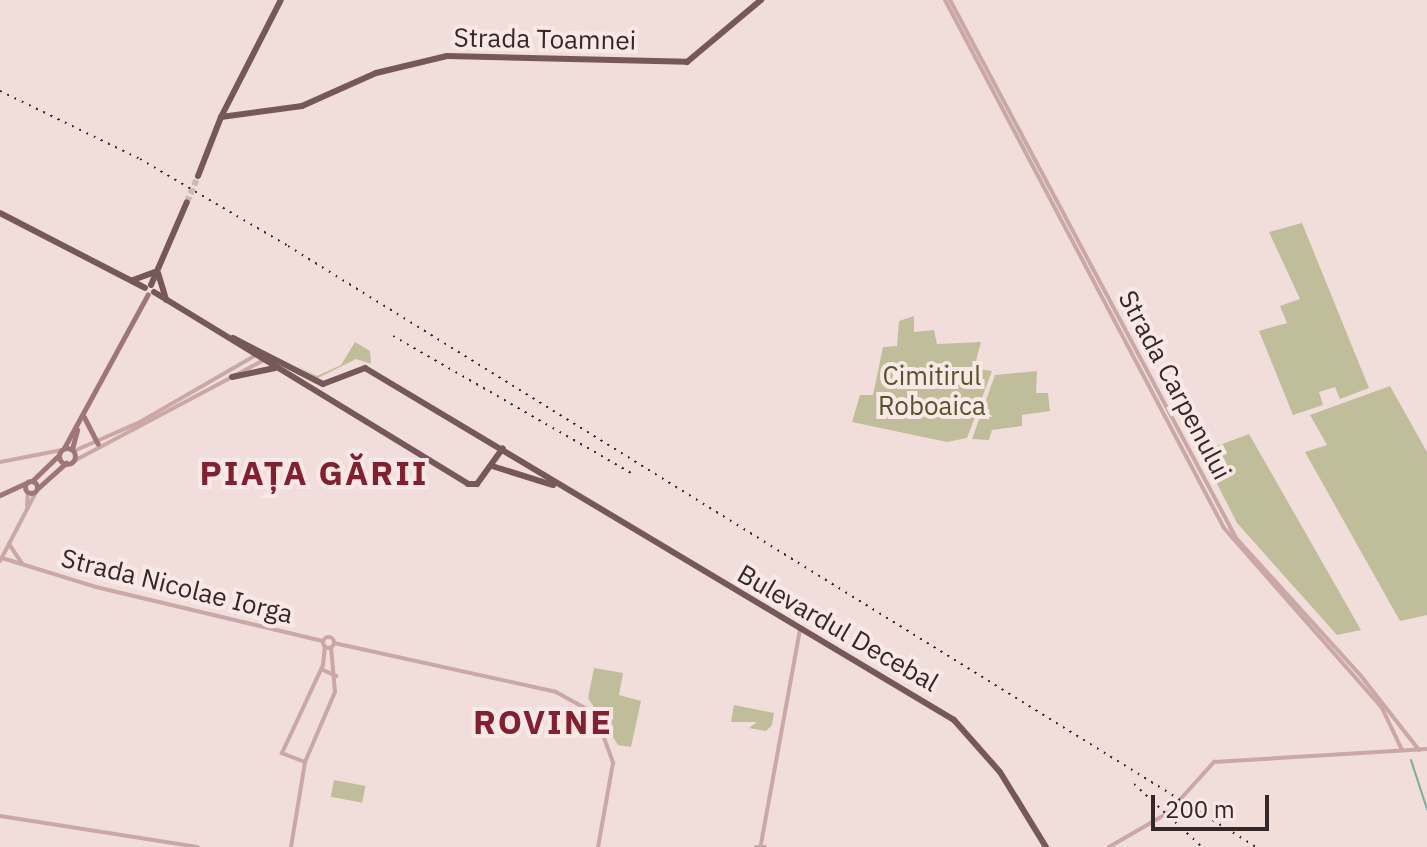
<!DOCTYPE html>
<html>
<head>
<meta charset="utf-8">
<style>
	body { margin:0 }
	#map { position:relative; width:1427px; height:847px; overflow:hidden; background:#f1ddda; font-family:"IBM Plex Sans",sans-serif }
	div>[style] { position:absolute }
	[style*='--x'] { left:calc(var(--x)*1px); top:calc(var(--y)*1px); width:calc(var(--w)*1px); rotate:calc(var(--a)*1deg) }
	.green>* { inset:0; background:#c0be9a; transform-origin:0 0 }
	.stream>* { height:2px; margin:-1px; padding:0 1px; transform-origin:1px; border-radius:1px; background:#78af9c }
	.primary-tunnel>* { height:6px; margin-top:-3px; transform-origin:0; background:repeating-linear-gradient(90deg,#cbb9b6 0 6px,transparent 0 9px) }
	.tertiary>* { height:4px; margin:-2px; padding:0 2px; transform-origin:2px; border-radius:2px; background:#c9a8a6 }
	.tertiary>.ring { margin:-2px; padding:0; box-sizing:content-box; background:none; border:4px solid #c9a8a6; border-radius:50% }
	.secondary>* { height:5px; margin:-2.5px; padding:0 2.5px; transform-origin:2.5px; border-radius:2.5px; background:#9d7778 }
	.secondary>.ring { margin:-2.5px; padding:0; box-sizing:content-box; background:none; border:5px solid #9d7778; border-radius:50% }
	.primary>* { height:6px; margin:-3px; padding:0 3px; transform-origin:3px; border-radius:3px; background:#775859 }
	.rail>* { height:2px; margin-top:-1px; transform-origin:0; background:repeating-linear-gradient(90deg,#352728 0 2px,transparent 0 8px) }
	span { translate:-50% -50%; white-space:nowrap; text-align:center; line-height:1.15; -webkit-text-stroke:8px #f9e9e6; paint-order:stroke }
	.street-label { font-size:26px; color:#352728 }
	.park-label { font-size:26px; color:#54532a }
	.district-label { font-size:34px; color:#841f2f; font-weight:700; letter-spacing:2px }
	.scale { position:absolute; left:1151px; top:795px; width:118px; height:36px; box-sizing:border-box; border:4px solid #352728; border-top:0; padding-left:10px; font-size:24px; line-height:28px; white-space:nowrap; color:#352728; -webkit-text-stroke:6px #f9e9e6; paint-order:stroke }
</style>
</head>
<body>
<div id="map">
	<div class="green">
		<i style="clip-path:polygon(1302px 223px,1369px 388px,1340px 399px,1335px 387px,1319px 392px,1323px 405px,1293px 415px,1259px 331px,1287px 323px,1280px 306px,1300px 299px,1269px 232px)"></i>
		<i style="clip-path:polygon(914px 316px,914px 332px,934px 330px,937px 344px,981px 342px,974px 368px,992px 371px,967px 438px,947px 442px,852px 422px,860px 395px,873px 395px,883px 347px,897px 346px,899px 321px)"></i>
		<i style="clip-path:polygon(355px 342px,370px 351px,371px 364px,356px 359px,318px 378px,297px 366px,317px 376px,341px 365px)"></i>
		<i style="clip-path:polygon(1037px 371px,1036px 393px,1048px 393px,1050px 411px,1022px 415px,1022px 426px,992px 430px,989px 440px,972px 439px,995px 375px)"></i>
		<i style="clip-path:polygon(1390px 386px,1427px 452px,1427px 615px,1400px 621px,1305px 452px,1327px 445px,1310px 415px)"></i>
		<i style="clip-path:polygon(1249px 434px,1361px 630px,1337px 635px,1237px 523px,1201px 452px)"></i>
		<i style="clip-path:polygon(594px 668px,623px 673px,619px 695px,641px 701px,631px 747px,618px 745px,588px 698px)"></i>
		<i style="clip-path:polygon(734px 705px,774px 713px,772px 725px,766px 731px,749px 728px,757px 722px,731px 722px)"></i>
		<i style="left:334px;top:780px;width:32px;height:17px;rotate:11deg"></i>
	</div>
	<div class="stream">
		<i style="--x:1411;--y:760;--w:52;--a:71.9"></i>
	</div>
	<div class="primary-tunnel">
		<i style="--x:187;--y:202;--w:28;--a:-67"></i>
	</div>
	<div class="tertiary">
		<i style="--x:945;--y:0;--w:597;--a:62.15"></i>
		<i style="--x:1224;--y:528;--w:240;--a:48.7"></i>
		<i style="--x:1382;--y:708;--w:47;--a:64.5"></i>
		<i style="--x:950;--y:0;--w:609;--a:62"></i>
		<i style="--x:1236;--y:538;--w:186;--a:47.8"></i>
		<i style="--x:1361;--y:676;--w:94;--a:51.9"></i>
		<i style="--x:74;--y:451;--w:72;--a:-23.7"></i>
		<i style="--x:140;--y:422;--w:136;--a:-30"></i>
		<i style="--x:0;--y:462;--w:63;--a:-11"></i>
		<i style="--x:72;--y:462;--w:217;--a:-28"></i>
		<i style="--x:27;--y:506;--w:13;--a:-86"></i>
		<i style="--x:9;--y:544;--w:23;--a:56"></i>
		<i style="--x:2;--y:558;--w:98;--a:17.1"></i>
		<i style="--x:96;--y:587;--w:233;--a:13.4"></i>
		<i style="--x:0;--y:561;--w:78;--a:-62.4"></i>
		<i class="ring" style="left:322.5px;top:636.5px;width:7px;height:7px"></i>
		<i style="--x:334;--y:643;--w:227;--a:12.4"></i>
		<i style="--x:556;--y:692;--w:33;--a:29"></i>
		<i style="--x:585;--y:708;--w:32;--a:56"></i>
		<i style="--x:603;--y:735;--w:30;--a:70"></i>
		<i style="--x:613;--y:763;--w:85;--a:100.1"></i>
		<i style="--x:321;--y:669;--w:17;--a:25"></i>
		<i style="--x:305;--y:762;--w:25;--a:-159"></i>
		<i style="--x:282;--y:753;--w:97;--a:-65"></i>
		<i style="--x:323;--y:665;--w:19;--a:-84"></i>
		<i style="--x:0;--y:816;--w:200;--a:8.9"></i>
		<i style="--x:761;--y:844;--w:219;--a:-79.7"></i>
		<i style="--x:291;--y:847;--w:86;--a:-80.6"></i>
		<i style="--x:305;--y:762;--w:76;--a:-66.8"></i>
		<i style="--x:335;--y:692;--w:45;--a:-95.1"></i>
		<i style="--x:756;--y:847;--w:9;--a:0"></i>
		<i style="--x:1109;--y:847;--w:68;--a:-30"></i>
		<i style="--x:1168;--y:813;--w:69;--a:-48"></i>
		<i style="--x:1214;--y:762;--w:213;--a:-3.5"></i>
	</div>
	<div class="secondary">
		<i style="--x:84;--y:417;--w:30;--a:63"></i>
		<i style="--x:64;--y:448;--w:175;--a:-61.4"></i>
		<i class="ring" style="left:59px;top:448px;width:11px;height:11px"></i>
		<i style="--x:72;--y:449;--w:20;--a:-75"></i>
		<i class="ring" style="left:25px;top:481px;width:7px;height:7px"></i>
		<i style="--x:32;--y:481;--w:37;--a:-44"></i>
		<i style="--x:38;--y:488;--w:38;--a:-42"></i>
		<i style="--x:0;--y:495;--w:31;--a:-25"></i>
	</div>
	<div class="primary">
		<i style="--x:221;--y:117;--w:82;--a:-7.7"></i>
		<i style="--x:302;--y:106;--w:81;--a:-24"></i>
		<i style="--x:376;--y:73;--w:73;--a:-13.5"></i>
		<i style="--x:447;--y:56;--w:240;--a:1.4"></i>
		<i style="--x:687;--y:62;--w:97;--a:-40"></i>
		<i style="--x:198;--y:176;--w:63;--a:-68.7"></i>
		<i style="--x:221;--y:117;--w:131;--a:-62.9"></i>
		<i style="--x:0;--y:213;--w:163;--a:27.3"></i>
		<i style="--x:158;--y:273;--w:28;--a:73"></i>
		<i style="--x:133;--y:280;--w:23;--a:-20"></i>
		<i style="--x:151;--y:285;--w:90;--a:-66.6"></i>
		<i style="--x:154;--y:292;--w:368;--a:31.4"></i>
		<i style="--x:468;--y:484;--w:9;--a:0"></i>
		<i style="--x:477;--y:484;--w:44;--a:-54.2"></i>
		<i style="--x:233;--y:338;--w:101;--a:27.1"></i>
		<i style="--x:232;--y:377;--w:44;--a:-11.8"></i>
		<i style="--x:323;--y:384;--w:45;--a:-20.9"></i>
		<i style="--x:365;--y:368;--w:686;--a:30.86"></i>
		<i style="--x:954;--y:720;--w:69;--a:48.5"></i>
		<i style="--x:1000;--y:772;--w:88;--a:58.5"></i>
		<i style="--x:492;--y:466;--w:64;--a:17.3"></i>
	</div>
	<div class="rail">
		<i style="--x:0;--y:91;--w:156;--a:25.9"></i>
		<i style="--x:140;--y:159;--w:172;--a:30.4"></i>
		<i style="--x:288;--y:246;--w:1139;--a:31.83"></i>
		<i style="--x:393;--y:336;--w:279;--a:29.9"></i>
		<i style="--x:1134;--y:784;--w:93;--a:42.8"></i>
	</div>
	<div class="street-label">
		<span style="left:545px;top:39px;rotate:1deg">Strada Toamnei</span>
		<span style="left:1175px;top:385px;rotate:62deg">Strada Carpenului</span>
		<span style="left:177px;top:586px;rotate:14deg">Strada Nicolae Iorga</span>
		<span style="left:838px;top:628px;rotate:30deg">Bulevardul Decebal</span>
	</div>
	<div class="park-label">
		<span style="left:932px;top:391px">Cimitirul<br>Roboaica</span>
	</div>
	<div class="district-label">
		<span style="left:314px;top:473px">PIAȚA GĂRII</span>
		<span style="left:543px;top:722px">ROVINE</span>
	</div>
	<div class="scale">200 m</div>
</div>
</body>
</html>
